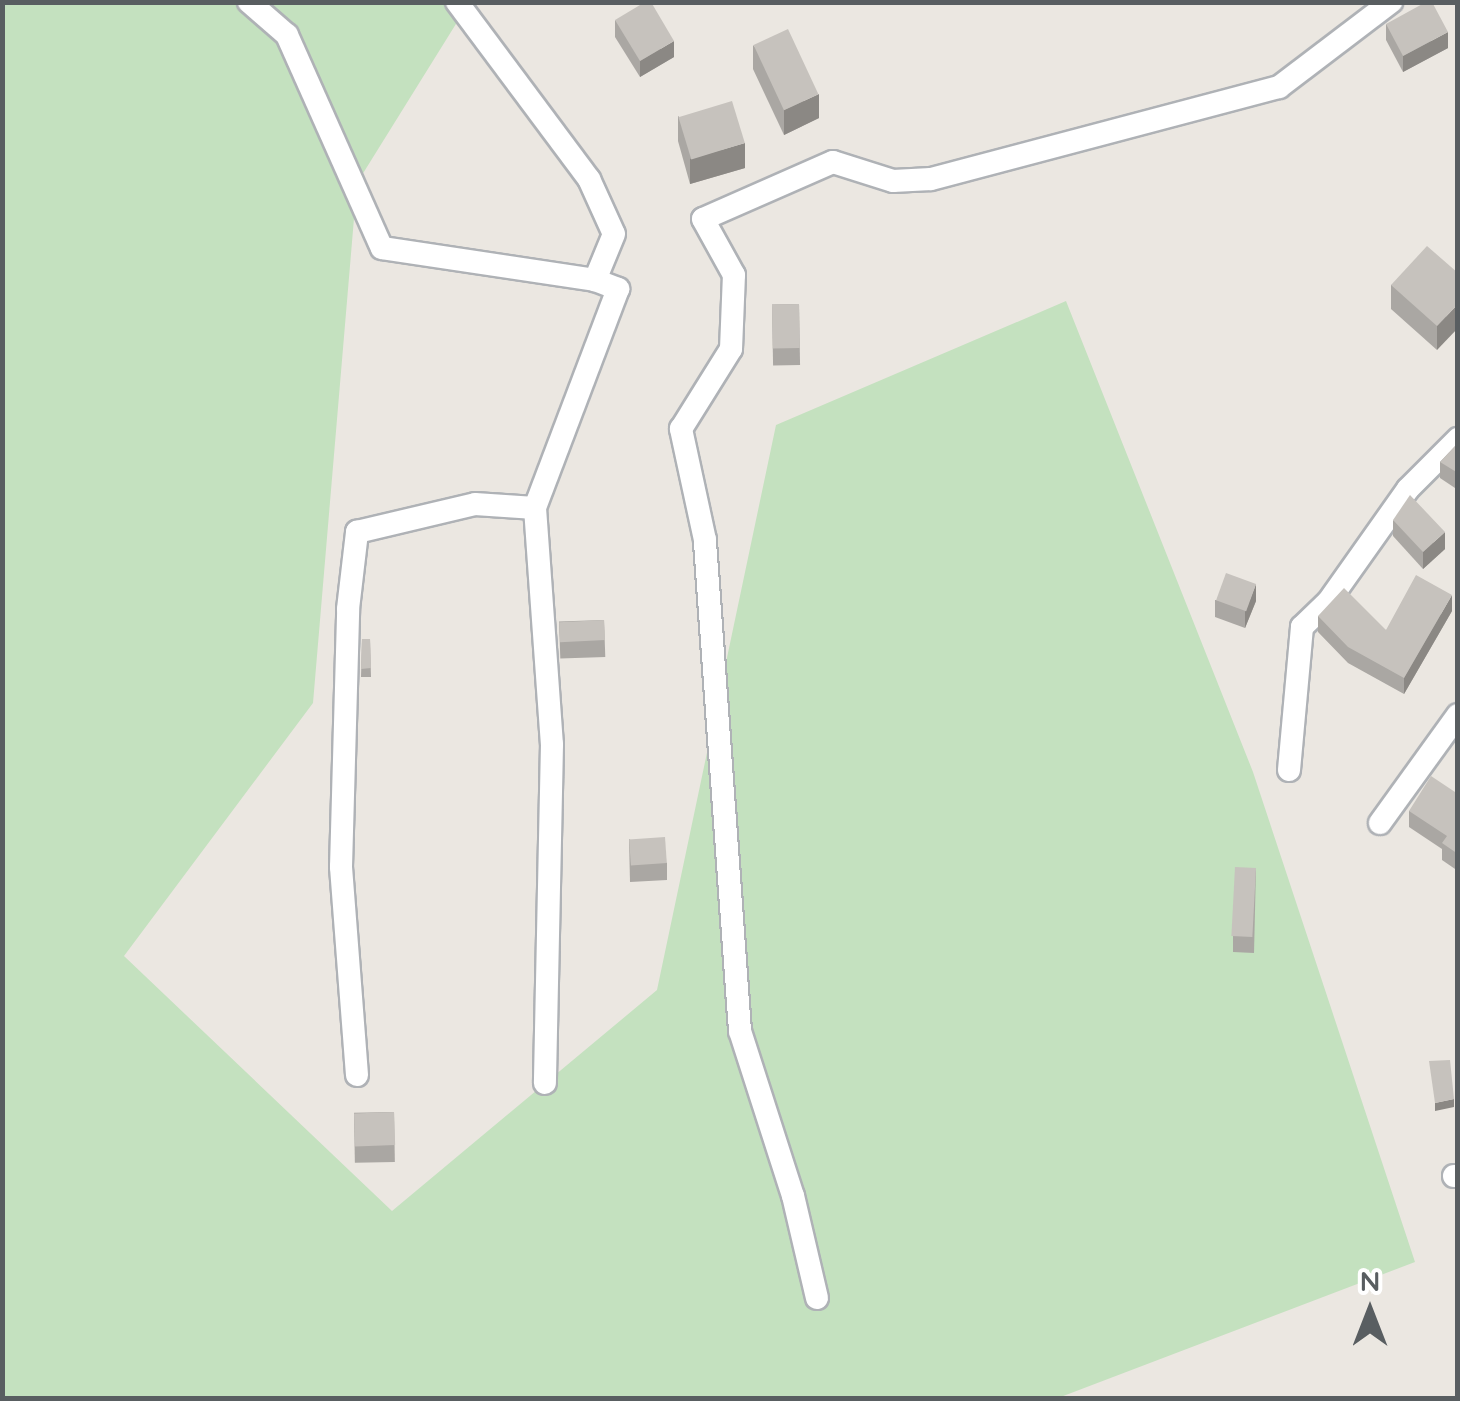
<!DOCTYPE html>
<html>
<head>
<meta charset="utf-8">
<style>
	body { margin:0 }
	#map { position:relative; width:1460px; height:1401px; overflow:hidden; background:#ebe7e1; font-family:Quicksand,sans-serif }
	div>[style] { position:absolute }
	[style*='--x'] { left:calc(var(--x)*1px); top:calc(var(--y)*1px); width:calc(var(--w)*1px); rotate:calc(var(--a)*1deg) }
	.green>* { inset:0; background:#c4e1bf }
	.roads { filter:drop-shadow(2px 0 #afb2b6) drop-shadow(-2px 0 #afb2b6) drop-shadow(0 2px #afb2b6) drop-shadow(0 -2px #afb2b6) }
	.minor>* { height:22px; margin:-11px; padding:0 11px; transform-origin:11px; border-radius:11px; background:#fff }
	.wall>* { inset:0; background:#aaa7a3; transform-origin:0 0 }
	.shaded-wall>* { inset:0; background:#8b8884 }
	.building>* { inset:0; background:#c6c2bd; transform-origin:0 0 }
	span { translate:-50% -50%; white-space:nowrap; text-align:center; line-height:1.15; -webkit-text-stroke:10px #fff; paint-order:stroke }
	.frame { position:absolute; inset:0; border:5px solid #595e61; pointer-events:none }
	.north { position:absolute; left:1320px; top:1261px; width:100px; height:100px; -webkit-text-stroke:8px #fff; paint-order:stroke; rotate:0deg; font-size:28px; font-weight:700; line-height:40px; text-align:center; color:#595e61 }
	.north::after { content:''; display:block; margin:auto; width:35px; height:45px; background:#595e61; clip-path:polygon(50% 0,100% 100%,50% 72%,0 100%) }
</style>
</head>
<body>
<div id="map">
	<div class="green">
		<i style="clip-path:polygon(3px 3px,469px 3px,357px 183px,313px 703px,124px 956px,392px 1211px,657px 990px,776px 425px,1066px 301px,1253px 772px,1415px 1262px,1058px 1398px,3px 1398px)"></i>
	</div>
	<div class="roads">
		<div class="minor">
			<i style="--x:249;--y:2;--w:50;--a:41"></i>
			<i style="--x:287;--y:35;--w:233;--a:66"></i>
			<i style="--x:382;--y:248;--w:215;--a:8.5"></i>
			<i style="--x:595;--y:280;--w:25;--a:21"></i>
			<i style="--x:618;--y:289;--w:234;--a:110.8"></i>
			<i style="--x:535;--y:508;--w:237;--a:85.9"></i>
			<i style="--x:552;--y:744;--w:339;--a:91.2"></i>
			<i style="--x:457;--y:2;--w:221;--a:53.3"></i>
			<i style="--x:589;--y:179;--w:60;--a:65.6"></i>
			<i style="--x:614;--y:234;--w:50;--a:112.4"></i>
			<i style="--x:1289;--y:770;--w:144;--a:-84.8"></i>
			<i style="--x:1302;--y:627;--w:36;--a:-44"></i>
			<i style="--x:1328;--y:602;--w:138;--a:-54.7"></i>
			<i style="--x:1408;--y:489;--w:71;--a:-45"></i>
			<i style="--x:1380;--y:823;--w:133;--a:-54.2"></i>
			<i style="--x:357;--y:1075;--w:209;--a:-94.4"></i>
			<i style="--x:341;--y:867;--w:258;--a:-88.4"></i>
			<i style="--x:348;--y:609;--w:78;--a:-83.3"></i>
			<i style="--x:357;--y:532;--w:121;--a:-13.3"></i>
			<i style="--x:475;--y:504;--w:60;--a:3.8"></i>
			<i style="--x:1454;--y:1176;--w:4;--a:0"></i>
			<i style="--x:817;--y:1298;--w:105;--a:-103.2"></i>
			<i style="--x:793;--y:1196;--w:173;--a:-107.8"></i>
			<i style="--x:740;--y:1031;--w:492;--a:-94.1"></i>
			<i style="--x:705;--y:540;--w:114;--a:-102.2"></i>
			<i style="--x:681;--y:429;--w:94;--a:-58"></i>
			<i style="--x:731;--y:349;--w:74;--a:-87.7"></i>
			<i style="--x:734;--y:275;--w:64;--a:-119"></i>
			<i style="--x:703;--y:219;--w:142;--a:-23.7"></i>
			<i style="--x:833;--y:162;--w:63;--a:17.6"></i>
			<i style="--x:893;--y:181;--w:38;--a:-3"></i>
			<i style="--x:931;--y:179;--w:360;--a:-14.8"></i>
			<i style="--x:1279;--y:87;--w:141;--a:-37.2"></i>
		</div>
	</div>
	<div class="wall">
		<i style="clip-path:polygon(615px 20px,674px 57px,640px 77px,615px 37px)"></i>
		<i style="clip-path:polygon(1386px 24px,1448px 48px,1403px 72px,1386px 40px)"></i>
		<i style="clip-path:polygon(753px 45px,819px 118px,784px 135px,753px 69px)"></i>
		<i style="clip-path:polygon(678px 116px,745px 168px,690px 184px,678px 141px)"></i>
		<i style="clip-path:polygon(1458px 273px,1437px 350px,1391px 309px,1391px 285px)"></i>
		<i style="left:799px;top:304px;width:61px;height:27px;rotate:89deg"></i>
		<i style="clip-path:polygon(1458px 443px,1458px 490px,1440px 478px,1440px 462px)"></i>
		<i style="clip-path:polygon(1393px 520px,1445px 549px,1423px 569px,1393px 536px)"></i>
		<i style="clip-path:polygon(1215px 600px,1256px 601px,1245px 628px,1215px 617px)"></i>
		<i style="clip-path:polygon(1452px 611px,1404px 694px,1348px 663px,1318px 632px,1318px 616px,1386px 630px)"></i>
		<i style="left:604px;top:620px;width:37px;height:45px;rotate:88deg"></i>
		<i style="clip-path:polygon(362px 639px,370px 639px,371px 677px,361px 677px)"></i>
		<i style="clip-path:polygon(1458px 794px,1458px 871px,1442px 860px,1442px 849px,1409px 827px,1409px 811px)"></i>
		<i style="clip-path:polygon(629px 839px,667px 863px,667px 880px,630px 882px)"></i>
		<i style="clip-path:polygon(1256px 868px,1254px 953px,1233px 952px,1233px 936px)"></i>
		<i style="left:394px;top:1112px;width:50px;height:40px;rotate:89deg"></i>
	</div>
	<div class="shaded-wall">
		<i style="clip-path:polygon(1448px 32px,1448px 48px,1403px 72px,1403px 56px)"></i>
		<i style="clip-path:polygon(674px 41px,674px 57px,640px 77px,640px 61px)"></i>
		<i style="clip-path:polygon(819px 94px,819px 118px,784px 135px,784px 110px)"></i>
		<i style="clip-path:polygon(745px 143px,745px 168px,690px 184px,690px 159px)"></i>
		<i style="clip-path:polygon(1458px 304px,1458px 328px,1437px 350px,1437px 326px)"></i>
		<i style="clip-path:polygon(1445px 532px,1445px 549px,1423px 569px,1423px 552px)"></i>
		<i style="clip-path:polygon(1256px 584px,1256px 601px,1245px 628px,1245px 612px)"></i>
		<i style="clip-path:polygon(1452px 595px,1452px 611px,1404px 694px,1404px 678px)"></i>
		<i style="clip-path:polygon(1454px 1099px,1454px 1107px,1435px 1111px,1435px 1103px)"></i>
	</div>
	<div class="building">
		<i style="clip-path:polygon(645px 2px,651px 2px,674px 41px,640px 61px,615px 20px)"></i>
		<i style="clip-path:polygon(1426px 2px,1432px 2px,1448px 32px,1403px 56px,1386px 24px)"></i>
		<i style="left:788px;top:29px;width:72px;height:38px;rotate:65deg"></i>
		<i style="left:732px;top:101px;width:44px;height:56px;rotate:73deg"></i>
		<i style="clip-path:polygon(1427px 246px,1458px 273px,1458px 304px,1437px 326px,1391px 285px)"></i>
		<i style="left:799px;top:304px;width:44px;height:27px;rotate:89deg"></i>
		<i style="clip-path:polygon(1458px 443px,1458px 473px,1440px 462px)"></i>
		<i style="clip-path:polygon(1410px 495px,1445px 532px,1423px 552px,1393px 520px)"></i>
		<i style="left:1226px;top:573px;width:32px;height:29px;rotate:20deg"></i>
		<i style="clip-path:polygon(1416px 575px,1452px 595px,1404px 678px,1348px 647px,1318px 616px,1344px 588px,1386px 630px)"></i>
		<i style="left:604px;top:620px;width:20px;height:45px;rotate:87deg"></i>
		<i style="clip-path:polygon(362px 639px,370px 639px,371px 668px,361px 669px)"></i>
		<i style="clip-path:polygon(1431px 776px,1458px 794px,1458px 854px,1442px 843px,1447px 836px,1409px 811px)"></i>
		<i style="left:665px;top:837px;width:26px;height:36px;rotate:86deg"></i>
		<i style="left:1235px;top:867px;width:21px;height:69px;rotate:3deg"></i>
		<i style="clip-path:polygon(1450px 1060px,1454px 1099px,1435px 1103px,1429px 1061px)"></i>
		<i style="left:394px;top:1112px;width:33px;height:40px;rotate:88deg"></i>
	</div>
	<div class="frame"></div>
	<div class="north">N</div>
</div>
</body>
</html>
